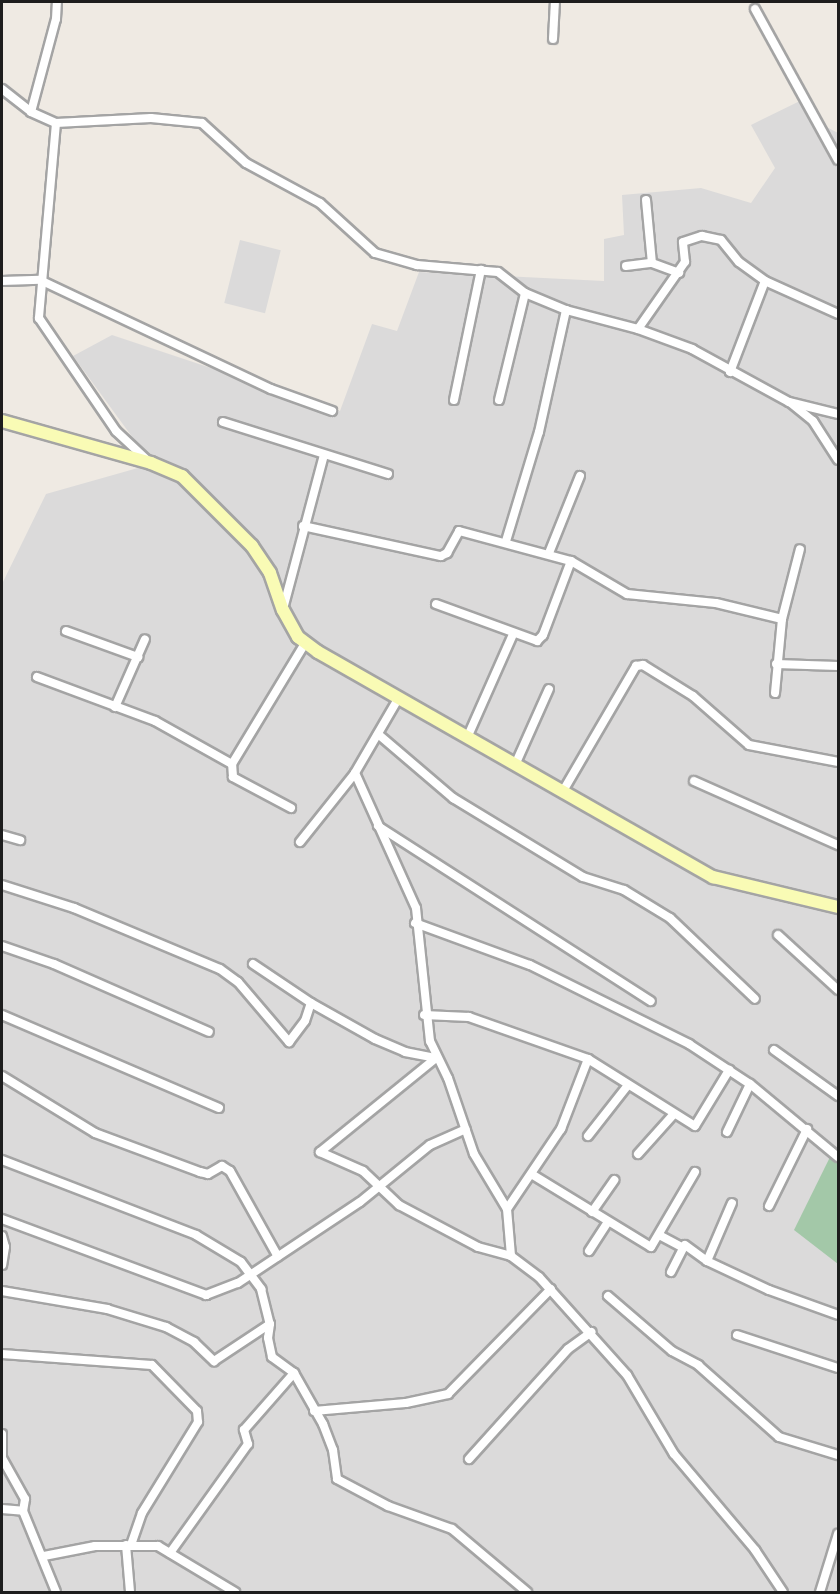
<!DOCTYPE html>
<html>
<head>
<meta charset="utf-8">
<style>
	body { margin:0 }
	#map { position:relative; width:840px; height:1594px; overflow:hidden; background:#efeae3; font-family:Overpass,sans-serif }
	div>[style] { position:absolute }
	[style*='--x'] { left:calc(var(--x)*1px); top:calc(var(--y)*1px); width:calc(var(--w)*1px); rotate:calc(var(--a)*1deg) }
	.residential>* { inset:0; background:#dbdada; transform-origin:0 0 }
	.cemetery>* { inset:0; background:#a3c8a8 }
	.roads { filter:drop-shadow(2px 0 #a4a4a4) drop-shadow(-2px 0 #a4a4a4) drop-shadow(0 2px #a4a4a4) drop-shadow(0 -2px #a4a4a4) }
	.street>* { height:8px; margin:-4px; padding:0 4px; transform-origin:4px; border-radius:4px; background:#fff }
	.secondary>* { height:12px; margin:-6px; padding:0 6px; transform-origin:6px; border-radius:6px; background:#f9fbb5 }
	span { translate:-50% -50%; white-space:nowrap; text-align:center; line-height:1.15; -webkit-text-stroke:4.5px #fff; paint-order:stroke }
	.frame { position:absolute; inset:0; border:3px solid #1d1d1d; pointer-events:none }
</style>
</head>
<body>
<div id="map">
	<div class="residential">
		<i style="clip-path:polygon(804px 99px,817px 122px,838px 133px,838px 1592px,2px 1592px,2px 584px,46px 494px,152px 464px,73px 356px,112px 335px,340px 411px,372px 324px,397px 331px,419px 272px,604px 281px,604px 239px,624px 235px,622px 195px,701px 188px,751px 203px,775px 168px,751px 125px)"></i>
		<i style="left:240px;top:240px;width:42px;height:65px;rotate:14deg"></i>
	</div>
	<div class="cemetery">
		<i style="clip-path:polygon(831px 1155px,838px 1161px,838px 1264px,794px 1230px)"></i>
	</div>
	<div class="roads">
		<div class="street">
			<i style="--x:755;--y:9;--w:172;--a:61.2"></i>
			<i style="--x:553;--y:39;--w:37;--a:-87"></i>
			<i style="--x:2;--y:89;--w:37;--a:38"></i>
			<i style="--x:31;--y:112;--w:27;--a:24"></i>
			<i style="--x:56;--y:123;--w:95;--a:-3"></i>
			<i style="--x:151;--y:118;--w:51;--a:5.6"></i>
			<i style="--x:202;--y:123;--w:59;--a:42.3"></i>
			<i style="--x:246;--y:163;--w:84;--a:28.4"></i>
			<i style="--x:320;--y:203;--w:74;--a:42.3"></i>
			<i style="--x:375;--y:253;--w:44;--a:15.9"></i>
			<i style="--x:417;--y:265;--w:81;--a:4.9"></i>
			<i style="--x:498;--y:272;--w:34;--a:38"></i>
			<i style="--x:525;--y:293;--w:44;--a:22.5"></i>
			<i style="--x:566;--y:310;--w:74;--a:14.8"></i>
			<i style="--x:638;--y:329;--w:58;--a:20.3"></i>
			<i style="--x:692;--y:349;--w:111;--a:28.7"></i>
			<i style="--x:789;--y:402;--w:50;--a:13.8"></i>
			<i style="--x:31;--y:112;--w:96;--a:-75"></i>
			<i style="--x:56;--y:19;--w:17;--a:-87"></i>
			<i style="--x:56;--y:123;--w:196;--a:95"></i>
			<i style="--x:39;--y:318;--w:137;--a:55.7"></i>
			<i style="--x:116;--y:431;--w:42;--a:43.1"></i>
			<i style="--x:646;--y:200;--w:63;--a:84.6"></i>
			<i style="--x:626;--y:266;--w:26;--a:-7"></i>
			<i style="--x:652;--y:263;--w:29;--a:20"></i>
			<i style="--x:2;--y:281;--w:38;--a:-2"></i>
			<i style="--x:40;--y:280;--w:255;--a:25.3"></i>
			<i style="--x:271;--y:389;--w:65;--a:19.8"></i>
			<i style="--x:638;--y:329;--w:82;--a:-55"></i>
			<i style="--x:685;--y:262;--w:20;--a:-96"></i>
			<i style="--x:683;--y:242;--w:20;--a:-18"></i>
			<i style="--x:702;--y:236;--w:19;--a:12"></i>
			<i style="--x:721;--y:240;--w:28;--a:51"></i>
			<i style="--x:739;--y:262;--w:32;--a:36"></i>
			<i style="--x:765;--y:281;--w:80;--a:24.3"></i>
			<i style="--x:730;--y:372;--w:97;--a:-69"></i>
			<i style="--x:454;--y:400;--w:133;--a:-78.3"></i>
			<i style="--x:499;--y:400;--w:110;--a:-76.3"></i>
			<i style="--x:792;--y:404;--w:27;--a:39"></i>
			<i style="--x:813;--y:421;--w:46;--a:57.3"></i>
			<i style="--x:223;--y:422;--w:173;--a:17.5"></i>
			<i style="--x:303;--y:526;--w:141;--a:12.3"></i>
			<i style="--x:441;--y:556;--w:7;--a:-27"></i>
			<i style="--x:447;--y:553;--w:25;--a:-61"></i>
			<i style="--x:459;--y:531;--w:116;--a:15"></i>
			<i style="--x:571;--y:561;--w:65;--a:30.5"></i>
			<i style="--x:627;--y:594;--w:89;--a:5.8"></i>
			<i style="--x:716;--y:603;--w:68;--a:13.6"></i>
			<i style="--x:506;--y:541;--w:114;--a:-73.2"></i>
			<i style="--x:539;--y:432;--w:125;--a:-77.5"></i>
			<i style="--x:549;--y:553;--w:83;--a:-68.1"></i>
			<i style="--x:436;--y:604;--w:108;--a:20.1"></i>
			<i style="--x:537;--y:641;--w:8;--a:-45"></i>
			<i style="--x:543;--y:635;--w:79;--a:-69.3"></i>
			<i style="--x:283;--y:609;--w:159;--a:-75.1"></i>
			<i style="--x:66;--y:631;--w:77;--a:19.9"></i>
			<i style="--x:776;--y:664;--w:62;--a:1.8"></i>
			<i style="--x:37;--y:677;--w:126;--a:20.4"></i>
			<i style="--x:155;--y:721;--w:88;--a:29.2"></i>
			<i style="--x:775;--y:693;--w:74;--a:-84.6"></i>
			<i style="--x:782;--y:619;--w:72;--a:-75.6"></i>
			<i style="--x:398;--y:699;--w:86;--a:120.2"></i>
			<i style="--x:355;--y:773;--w:148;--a:65.7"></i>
			<i style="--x:416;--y:908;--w:134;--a:84"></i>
			<i style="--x:430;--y:1041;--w:41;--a:64.1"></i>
			<i style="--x:448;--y:1078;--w:80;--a:71.1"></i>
			<i style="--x:474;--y:1154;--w:64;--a:59"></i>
			<i style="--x:507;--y:1209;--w:47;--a:85.1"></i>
			<i style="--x:115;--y:707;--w:74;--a:-66.2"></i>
			<i style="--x:378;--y:734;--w:99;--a:40.5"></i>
			<i style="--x:453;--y:798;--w:152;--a:31.3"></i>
			<i style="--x:583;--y:877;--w:43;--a:17.6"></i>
			<i style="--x:624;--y:890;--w:54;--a:31.3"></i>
			<i style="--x:670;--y:918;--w:117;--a:43.6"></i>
			<i style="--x:467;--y:738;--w:114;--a:-66.1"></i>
			<i style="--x:515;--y:765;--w:83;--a:-65.9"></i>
			<i style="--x:694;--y:781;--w:158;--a:24"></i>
			<i style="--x:563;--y:791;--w:145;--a:-59.7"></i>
			<i style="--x:636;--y:666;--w:7;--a:-8"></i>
			<i style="--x:643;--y:665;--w:59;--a:31.8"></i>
			<i style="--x:693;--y:696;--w:74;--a:41.2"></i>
			<i style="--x:749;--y:745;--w:91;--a:10.8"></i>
			<i style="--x:291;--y:808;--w:66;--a:-151.9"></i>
			<i style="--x:233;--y:777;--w:13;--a:-94"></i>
			<i style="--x:232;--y:764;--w:143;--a:-58.8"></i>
			<i style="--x:378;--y:826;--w:324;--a:32.7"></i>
			<i style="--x:2;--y:835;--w:19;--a:16"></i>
			<i style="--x:300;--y:842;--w:88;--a:-51.4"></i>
			<i style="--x:2;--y:885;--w:76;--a:17.7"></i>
			<i style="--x:74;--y:908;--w:158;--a:22.7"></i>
			<i style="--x:220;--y:969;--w:22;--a:36"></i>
			<i style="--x:238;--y:982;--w:79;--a:49.6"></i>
			<i style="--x:289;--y:1042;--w:26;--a:-53"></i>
			<i style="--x:305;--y:1021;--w:19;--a:-72"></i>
			<i style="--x:415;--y:923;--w:122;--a:20.1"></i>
			<i style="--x:530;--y:965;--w:178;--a:26.4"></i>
			<i style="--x:689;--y:1044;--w:73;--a:33.3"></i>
			<i style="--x:750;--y:1084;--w:114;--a:39.7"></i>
			<i style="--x:778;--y:935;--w:81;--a:42.5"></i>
			<i style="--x:2;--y:946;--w:55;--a:19.1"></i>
			<i style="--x:54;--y:964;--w:169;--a:23.7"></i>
			<i style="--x:253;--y:964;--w:70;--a:33.9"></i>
			<i style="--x:311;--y:1003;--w:73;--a:29.4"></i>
			<i style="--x:375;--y:1039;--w:33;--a:23"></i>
			<i style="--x:405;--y:1052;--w:32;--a:11"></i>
			<i style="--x:2;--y:1015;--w:236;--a:23.2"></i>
			<i style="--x:424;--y:1015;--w:45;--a:2.5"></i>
			<i style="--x:469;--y:1017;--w:126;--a:19.4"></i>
			<i style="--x:588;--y:1059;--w:126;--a:32.1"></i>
			<i style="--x:695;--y:1126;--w:66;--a:-58.7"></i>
			<i style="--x:774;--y:1050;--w:79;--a:35.7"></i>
			<i style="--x:2;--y:1076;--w:109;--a:31.5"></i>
			<i style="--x:95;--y:1133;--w:112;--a:20.4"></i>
			<i style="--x:200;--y:1172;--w:8;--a:14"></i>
			<i style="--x:208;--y:1174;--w:16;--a:-30"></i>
			<i style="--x:222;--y:1166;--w:9;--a:32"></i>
			<i style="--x:230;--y:1171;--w:98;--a:60.8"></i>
			<i style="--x:727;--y:1132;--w:53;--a:-64.4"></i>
			<i style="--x:588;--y:1136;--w:65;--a:-51.9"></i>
			<i style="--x:320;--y:1152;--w:47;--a:23.8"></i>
			<i style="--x:363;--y:1171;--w:50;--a:43.4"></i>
			<i style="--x:399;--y:1205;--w:89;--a:28"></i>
			<i style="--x:478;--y:1247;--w:34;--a:15"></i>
			<i style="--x:511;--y:1256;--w:35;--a:37"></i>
			<i style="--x:539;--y:1277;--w:132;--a:48.1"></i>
			<i style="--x:627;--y:1375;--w:92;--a:59.3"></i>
			<i style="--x:674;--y:1454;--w:126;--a:49.8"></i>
			<i style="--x:755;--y:1550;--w:50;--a:56.3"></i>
			<i style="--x:320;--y:1152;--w:149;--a:-39"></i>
			<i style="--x:638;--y:1154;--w:52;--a:-48.1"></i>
			<i style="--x:2;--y:1160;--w:208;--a:21.1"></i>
			<i style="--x:196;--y:1235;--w:52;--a:31"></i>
			<i style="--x:241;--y:1262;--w:34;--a:53"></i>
			<i style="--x:261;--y:1289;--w:36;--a:76"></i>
			<i style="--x:270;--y:1324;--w:14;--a:98"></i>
			<i style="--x:268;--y:1338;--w:19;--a:78"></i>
			<i style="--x:272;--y:1357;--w:27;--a:36"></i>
			<i style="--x:294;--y:1373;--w:59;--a:60.4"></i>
			<i style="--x:323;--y:1424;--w:28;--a:69"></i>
			<i style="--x:333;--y:1450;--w:29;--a:82"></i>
			<i style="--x:337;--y:1479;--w:58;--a:27.9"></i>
			<i style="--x:388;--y:1506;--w:68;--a:19.8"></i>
			<i style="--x:452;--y:1529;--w:98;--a:40"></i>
			<i style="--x:533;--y:1175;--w:138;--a:31.4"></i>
			<i style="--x:651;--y:1247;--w:87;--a:-59.6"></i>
			<i style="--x:769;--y:1206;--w:86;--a:-63.7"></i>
			<i style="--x:507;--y:1209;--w:97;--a:-56"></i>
			<i style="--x:561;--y:1129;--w:75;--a:-68.9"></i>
			<i style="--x:592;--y:1212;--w:39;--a:-55"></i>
			<i style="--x:2;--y:1219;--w:218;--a:20.4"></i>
			<i style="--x:206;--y:1295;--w:34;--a:-21"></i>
			<i style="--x:238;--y:1283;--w:146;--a:-33.6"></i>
			<i style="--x:360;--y:1202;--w:90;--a:-39.2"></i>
			<i style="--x:430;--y:1145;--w:39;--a:-24"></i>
			<i style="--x:2;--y:1236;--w:11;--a:75"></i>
			<i style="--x:5;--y:1247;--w:18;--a:99"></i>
			<i style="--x:661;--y:1236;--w:24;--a:28"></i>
			<i style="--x:589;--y:1251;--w:35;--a:-57"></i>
			<i style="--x:707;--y:1261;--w:63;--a:-66.7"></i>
			<i style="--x:671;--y:1272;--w:30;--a:-63"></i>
			<i style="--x:685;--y:1245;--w:27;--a:36"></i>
			<i style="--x:707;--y:1261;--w:68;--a:25.1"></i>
			<i style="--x:769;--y:1290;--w:73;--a:19.9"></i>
			<i style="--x:2;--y:1291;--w:107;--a:9.7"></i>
			<i style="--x:107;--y:1309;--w:62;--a:17"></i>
			<i style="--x:166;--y:1327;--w:32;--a:28"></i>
			<i style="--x:194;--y:1342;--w:28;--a:44"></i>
			<i style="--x:214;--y:1361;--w:67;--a:-33.5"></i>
			<i style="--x:608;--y:1296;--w:84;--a:40.7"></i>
			<i style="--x:672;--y:1351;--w:30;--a:28"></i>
			<i style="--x:698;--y:1365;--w:108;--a:41.6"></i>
			<i style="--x:779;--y:1437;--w:62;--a:17"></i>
			<i style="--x:737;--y:1335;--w:106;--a:18.1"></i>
			<i style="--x:2;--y:1354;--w:150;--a:4.2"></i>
			<i style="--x:152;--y:1365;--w:64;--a:45.6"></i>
			<i style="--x:197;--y:1411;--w:11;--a:85"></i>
			<i style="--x:198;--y:1422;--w:107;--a:121.6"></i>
			<i style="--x:142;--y:1513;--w:34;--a:109"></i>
			<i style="--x:314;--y:1411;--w:92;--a:-5"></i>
			<i style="--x:406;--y:1403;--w:43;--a:-12.1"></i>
			<i style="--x:448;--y:1394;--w:147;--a:-45.6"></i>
			<i style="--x:2;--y:1434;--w:22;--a:90"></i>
			<i style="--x:2;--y:1458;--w:47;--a:60.7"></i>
			<i style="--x:25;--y:1499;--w:12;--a:99"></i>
			<i style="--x:23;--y:1511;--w:87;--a:67.8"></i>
			<i style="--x:469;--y:1459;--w:148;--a:-48"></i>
			<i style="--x:568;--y:1349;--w:29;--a:-36"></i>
			<i style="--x:2;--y:1509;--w:21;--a:5"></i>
			<i style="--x:126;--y:1545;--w:47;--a:85.1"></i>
			<i style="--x:170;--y:1553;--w:134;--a:-54.4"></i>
			<i style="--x:248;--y:1444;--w:15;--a:-106"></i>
			<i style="--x:244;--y:1430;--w:76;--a:-48.7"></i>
			<i style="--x:44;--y:1556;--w:52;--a:-11.1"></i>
			<i style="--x:95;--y:1546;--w:63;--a:0"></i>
			<i style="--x:158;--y:1546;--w:90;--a:30.9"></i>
			<i style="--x:820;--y:1592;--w:61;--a:-72.8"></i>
		</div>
		<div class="secondary">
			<i style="--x:2;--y:421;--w:155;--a:15.7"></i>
			<i style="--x:151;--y:463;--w:34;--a:23"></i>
			<i style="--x:182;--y:476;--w:99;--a:45"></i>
			<i style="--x:252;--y:546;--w:32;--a:56"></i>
			<i style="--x:270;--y:573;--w:39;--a:71"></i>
			<i style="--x:283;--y:610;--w:31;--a:61"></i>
			<i style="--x:298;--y:637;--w:25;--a:37"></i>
			<i style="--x:318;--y:652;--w:455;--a:29.7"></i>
			<i style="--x:713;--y:877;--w:129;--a:13.5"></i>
		</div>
	</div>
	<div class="frame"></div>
</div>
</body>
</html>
